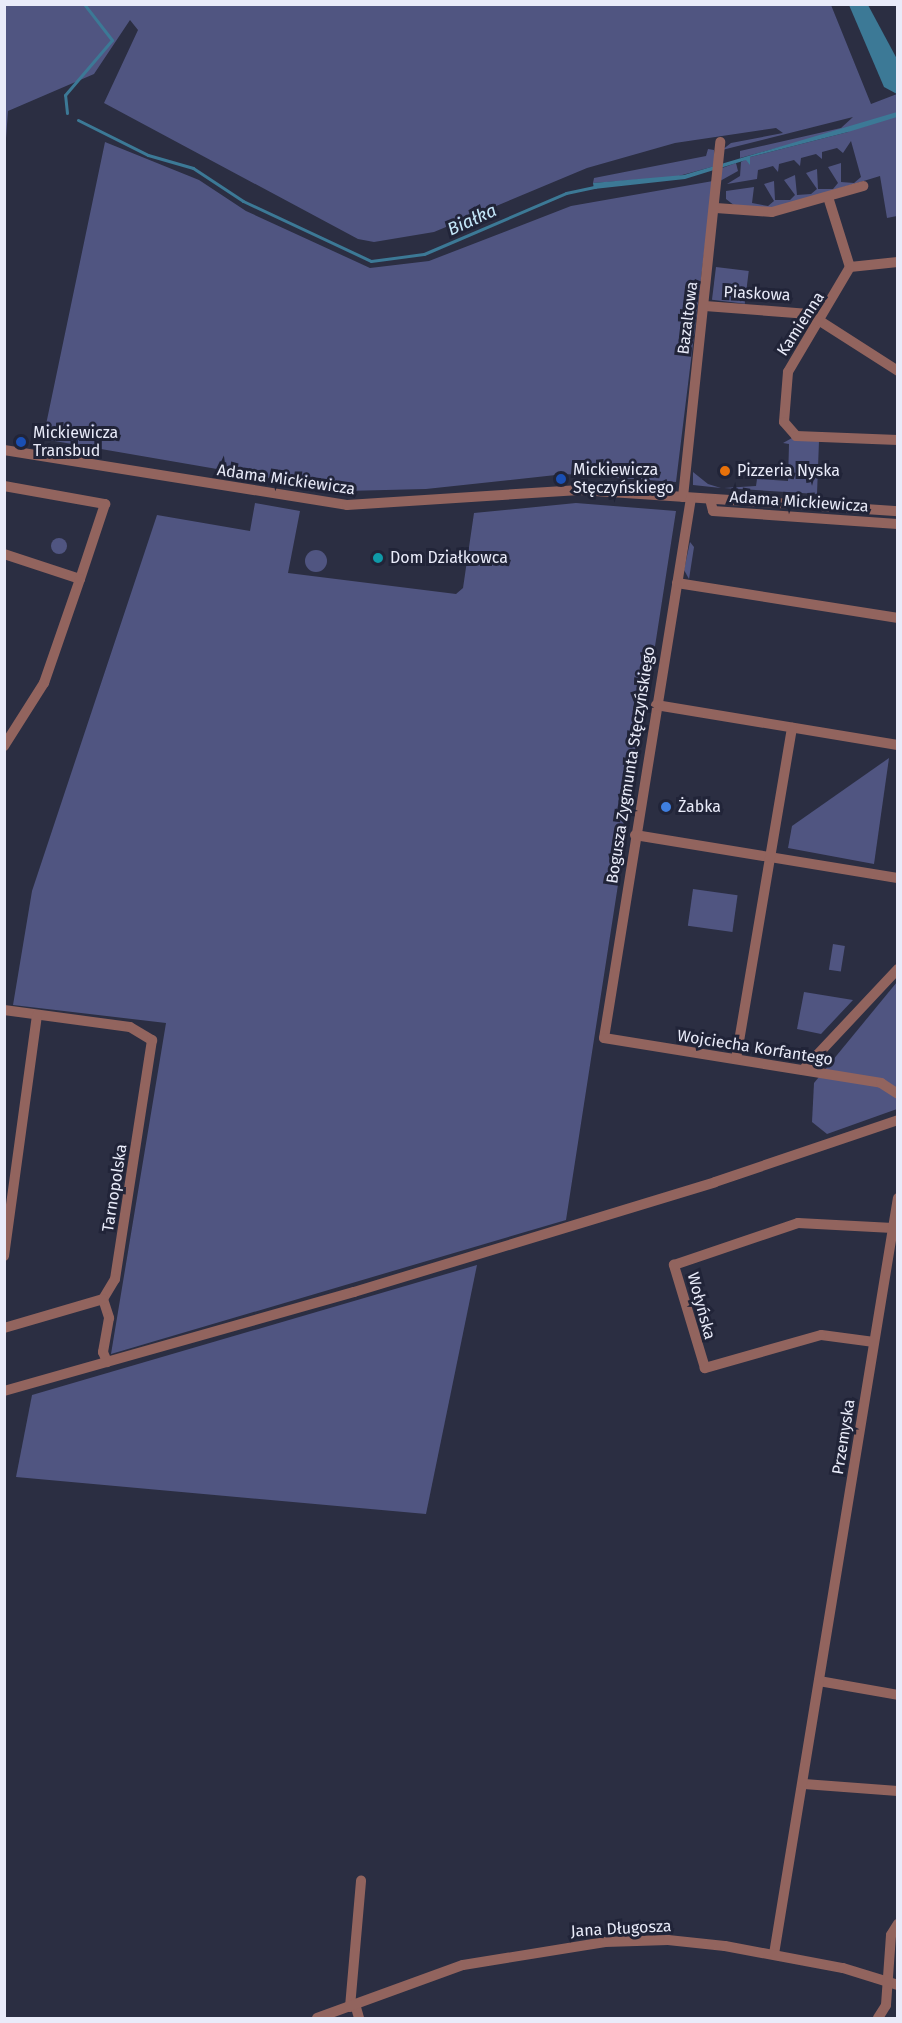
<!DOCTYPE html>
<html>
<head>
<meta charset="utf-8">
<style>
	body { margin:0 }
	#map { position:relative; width:902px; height:2023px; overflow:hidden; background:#2b2e42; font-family:"Fira Sans",sans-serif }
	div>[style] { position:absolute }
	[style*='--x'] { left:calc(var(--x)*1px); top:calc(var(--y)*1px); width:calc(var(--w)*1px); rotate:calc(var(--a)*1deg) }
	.green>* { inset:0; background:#505581; transform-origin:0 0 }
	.round { border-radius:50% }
	.water>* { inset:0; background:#3c7996 }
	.stream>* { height:3px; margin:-1.5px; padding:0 1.5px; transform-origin:1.5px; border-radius:1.5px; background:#3c7996 }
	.minor>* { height:10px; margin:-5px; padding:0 5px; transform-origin:5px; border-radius:5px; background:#92645e }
	.dots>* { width:16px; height:16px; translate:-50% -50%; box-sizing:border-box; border:3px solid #212438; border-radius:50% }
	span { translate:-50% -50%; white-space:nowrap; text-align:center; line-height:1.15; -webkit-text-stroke:6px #212438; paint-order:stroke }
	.street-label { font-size:16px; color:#e9ebf9 }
	.poi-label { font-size:16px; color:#e9ebf9 }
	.left { translate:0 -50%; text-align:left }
	.water-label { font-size:18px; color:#c4e6f8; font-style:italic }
	.frame { position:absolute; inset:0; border:6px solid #e9ebf9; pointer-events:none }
</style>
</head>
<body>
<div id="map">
	<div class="green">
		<i style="clip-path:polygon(4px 5px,831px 5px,871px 104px,897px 94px,897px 216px,887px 218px,880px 176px,775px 208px,735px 206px,726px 199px,726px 191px,754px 187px,752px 203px,768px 206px,774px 201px,764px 184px,774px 181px,775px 200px,790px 200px,795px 195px,784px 180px,795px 175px,797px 195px,811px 194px,817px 189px,806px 173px,817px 169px,818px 189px,833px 189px,838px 183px,828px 167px,841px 163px,841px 182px,854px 183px,861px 177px,851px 141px,843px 153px,837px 148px,822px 152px,822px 159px,816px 154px,801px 158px,800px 166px,794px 160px,779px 164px,778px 172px,773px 166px,758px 170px,757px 179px,727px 184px,740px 176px,741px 162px,750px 157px,848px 132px,852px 128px,740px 158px,740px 151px,841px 128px,853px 117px,722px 150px,731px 143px,783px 133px,776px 128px,675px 143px,587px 168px,434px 232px,374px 242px,358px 239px,104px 103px,138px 30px,130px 20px,94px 74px,8px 111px,5px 152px)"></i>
		<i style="clip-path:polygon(105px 142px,199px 180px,246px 211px,370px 268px,429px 261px,571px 206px,713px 181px,676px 482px,565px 474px,426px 489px,345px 491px,43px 439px)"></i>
		<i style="clip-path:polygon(708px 149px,714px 150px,715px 166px,675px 177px,593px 183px,594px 178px,706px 156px)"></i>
		<i style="clip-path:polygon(736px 163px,738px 171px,720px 181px,722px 168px)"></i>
		<i style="left:716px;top:267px;width:33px;height:33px;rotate:7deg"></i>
		<i style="clip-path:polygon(792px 438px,819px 441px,817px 494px,724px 488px,756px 486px,757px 479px,788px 481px,789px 444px,783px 443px)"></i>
		<i style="left:758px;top:470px;width:21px;height:7px;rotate:3deg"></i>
		<i style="clip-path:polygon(693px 472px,708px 484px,721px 488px,693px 485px)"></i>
		<i style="clip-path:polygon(255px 503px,300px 511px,288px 573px,456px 594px,463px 588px,474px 513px,576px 503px,676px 511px,566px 1220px,111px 1354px,166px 1023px,13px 1005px,32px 891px,157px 515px,250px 531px)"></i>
		<i class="round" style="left:51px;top:538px;width:16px;height:16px"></i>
		<i style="clip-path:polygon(690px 542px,694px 547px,689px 579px,684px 570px)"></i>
		<i class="round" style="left:305px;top:550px;width:22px;height:22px"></i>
		<i style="clip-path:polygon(889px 758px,874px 864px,788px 848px,792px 826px)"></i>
		<i style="left:693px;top:889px;width:45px;height:37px;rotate:8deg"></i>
		<i style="left:833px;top:944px;width:12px;height:26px;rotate:9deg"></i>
		<i style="clip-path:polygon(897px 982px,897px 1109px,827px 1134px,812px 1122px,814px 1083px)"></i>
		<i style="clip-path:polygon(804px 992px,853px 1000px,821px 1034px,797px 1029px)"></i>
		<i style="clip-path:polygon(477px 1265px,426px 1514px,16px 1477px,32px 1395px)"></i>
	</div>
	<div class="water">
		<i style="clip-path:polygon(849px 5px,868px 5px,897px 59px,897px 94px,884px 87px)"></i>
		<i style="clip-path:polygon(897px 112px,897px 117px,848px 132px,750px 157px,750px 165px,746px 160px,685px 179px,594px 189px,593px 183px,684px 175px)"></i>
	</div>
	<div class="stream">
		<i style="--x:67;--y:113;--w:18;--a:-96"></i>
		<i style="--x:65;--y:95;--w:72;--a:-49.5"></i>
		<i style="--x:112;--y:40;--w:46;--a:-127.9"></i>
		<i style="--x:78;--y:120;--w:78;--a:26.6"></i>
		<i style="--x:148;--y:155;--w:47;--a:16.1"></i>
		<i style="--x:193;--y:168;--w:60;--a:33.4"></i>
		<i style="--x:243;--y:201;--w:141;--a:25.1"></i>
		<i style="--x:371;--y:261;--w:53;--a:-7.5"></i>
		<i style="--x:424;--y:254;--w:155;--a:-23.2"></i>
		<i style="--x:566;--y:193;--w:30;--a:-12"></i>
	</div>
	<div class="minor">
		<i style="--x:828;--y:197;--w:73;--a:72.6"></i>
		<i style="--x:716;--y:208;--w:56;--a:4.1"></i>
		<i style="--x:772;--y:212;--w:95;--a:-15.9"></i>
		<i style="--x:850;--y:267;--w:122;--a:120.6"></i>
		<i style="--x:788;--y:372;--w:50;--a:94.6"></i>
		<i style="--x:784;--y:422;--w:18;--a:49"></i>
		<i style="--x:796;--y:436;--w:102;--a:2.2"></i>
		<i style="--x:850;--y:267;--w:48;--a:-5.9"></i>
		<i style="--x:705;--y:306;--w:104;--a:4.4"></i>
		<i style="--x:809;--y:314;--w:106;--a:32.6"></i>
		<i style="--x:4;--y:450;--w:347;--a:9.1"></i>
		<i style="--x:347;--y:505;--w:233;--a:-3.7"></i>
		<i style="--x:580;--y:490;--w:319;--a:3.8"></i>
		<i style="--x:4;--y:486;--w:103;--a:10.1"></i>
		<i style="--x:105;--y:504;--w:79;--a:108.4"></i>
		<i style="--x:80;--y:579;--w:80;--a:-161.8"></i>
		<i style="--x:683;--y:497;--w:357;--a:-84"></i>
		<i style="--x:691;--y:498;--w:547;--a:99.15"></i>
		<i style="--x:604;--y:1038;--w:281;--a:9.2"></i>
		<i style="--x:881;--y:1083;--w:20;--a:33"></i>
		<i style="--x:710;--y:499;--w:12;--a:76"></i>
		<i style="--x:713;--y:511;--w:185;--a:4"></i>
		<i style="--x:677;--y:583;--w:224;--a:9"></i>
		<i style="--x:656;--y:705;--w:245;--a:9.4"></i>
		<i style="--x:4;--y:746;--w:75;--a:-57.6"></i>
		<i style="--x:44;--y:683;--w:110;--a:-70.9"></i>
		<i style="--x:635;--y:835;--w:266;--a:9.3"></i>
		<i style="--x:4;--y:1010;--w:127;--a:7.7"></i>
		<i style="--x:130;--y:1027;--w:26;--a:31"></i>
		<i style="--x:152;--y:1040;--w:242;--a:98.8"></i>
		<i style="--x:115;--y:1279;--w:23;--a:121"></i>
		<i style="--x:103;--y:1299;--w:20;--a:72"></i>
		<i style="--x:109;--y:1318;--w:35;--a:100"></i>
		<i style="--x:103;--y:1352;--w:11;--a:68"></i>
		<i style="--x:736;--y:1059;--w:336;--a:-80.4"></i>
		<i style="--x:803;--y:1070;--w:139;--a:-46.8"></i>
		<i style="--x:4;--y:1256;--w:243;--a:-82.2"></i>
		<i style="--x:4;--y:1328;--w:103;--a:-16.3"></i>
		<i style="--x:874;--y:1342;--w:53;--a:-172.5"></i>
		<i style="--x:821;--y:1335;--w:121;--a:164.1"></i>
		<i style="--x:705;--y:1368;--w:108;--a:-106.8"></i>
		<i style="--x:674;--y:1265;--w:131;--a:-18.7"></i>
		<i style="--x:798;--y:1223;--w:95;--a:3"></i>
		<i style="--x:4;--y:1391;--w:364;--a:-15.8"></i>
		<i style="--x:354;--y:1292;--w:377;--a:-16.9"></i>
		<i style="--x:715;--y:1182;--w:193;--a:-18.7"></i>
		<i style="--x:819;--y:1681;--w:80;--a:10"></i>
		<i style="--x:804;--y:1784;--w:94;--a:4.3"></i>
		<i style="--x:774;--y:1954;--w:766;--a:-80.69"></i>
		<i style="--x:355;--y:2004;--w:15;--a:74"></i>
		<i style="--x:350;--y:2007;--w:127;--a:-85"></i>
		<i style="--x:317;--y:2018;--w:155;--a:-20"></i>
		<i style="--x:463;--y:1965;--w:144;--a:-9.2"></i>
		<i style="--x:605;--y:1942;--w:63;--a:-1.8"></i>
		<i style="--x:668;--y:1940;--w:57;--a:6"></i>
		<i style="--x:725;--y:1946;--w:120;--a:10.6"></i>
		<i style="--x:843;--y:1968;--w:58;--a:17.2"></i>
		<i style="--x:878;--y:2018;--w:15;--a:-58"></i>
		<i style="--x:886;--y:2005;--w:70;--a:-85.9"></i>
		<i style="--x:891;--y:1935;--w:13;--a:-58"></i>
	</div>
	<div class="dots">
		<i style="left:21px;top:442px;background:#1a4fb4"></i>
		<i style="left:725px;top:471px;background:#e8710a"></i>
		<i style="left:561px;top:479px;background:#1a4fb4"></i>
		<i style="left:378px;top:558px;background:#0f9aa8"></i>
		<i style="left:666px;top:807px;background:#3f7fe0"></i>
	</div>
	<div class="street-label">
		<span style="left:757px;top:294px;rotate:3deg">Piaskowa</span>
		<span style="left:688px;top:318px;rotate:-83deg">Bazaltowa</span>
		<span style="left:801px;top:324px;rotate:-57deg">Kamienna</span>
		<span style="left:286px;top:480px;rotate:8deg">Adama Mickiewicza</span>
		<span style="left:799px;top:502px;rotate:4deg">Adama Mickiewicza</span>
		<span style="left:631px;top:765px;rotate:-81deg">Bogusza Zygmunta Stęczyńskiego</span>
		<span style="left:755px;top:1048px;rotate:9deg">Wojciecha Korfantego</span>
		<span style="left:115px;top:1188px;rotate:-81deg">Tarnopolska</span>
		<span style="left:701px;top:1306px;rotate:75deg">Wołyńska</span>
		<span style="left:844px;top:1437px;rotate:-81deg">Przemyska</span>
		<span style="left:621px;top:1929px;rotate:-3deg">Jana Długosza</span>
	</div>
	<div class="poi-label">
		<span class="left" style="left:33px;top:442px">Mickiewicza<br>Transbud</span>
		<span class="left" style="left:573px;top:479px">Mickiewicza<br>Stęczyńskiego</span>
		<span class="left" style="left:737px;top:471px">Pizzeria Nyska</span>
		<span class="left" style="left:390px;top:558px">Dom Działkowca</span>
		<span class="left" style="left:678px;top:807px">Żabka</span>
	</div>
	<div class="water-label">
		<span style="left:472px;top:220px;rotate:-24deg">Białka</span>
	</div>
	<div class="frame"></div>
</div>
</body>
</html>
